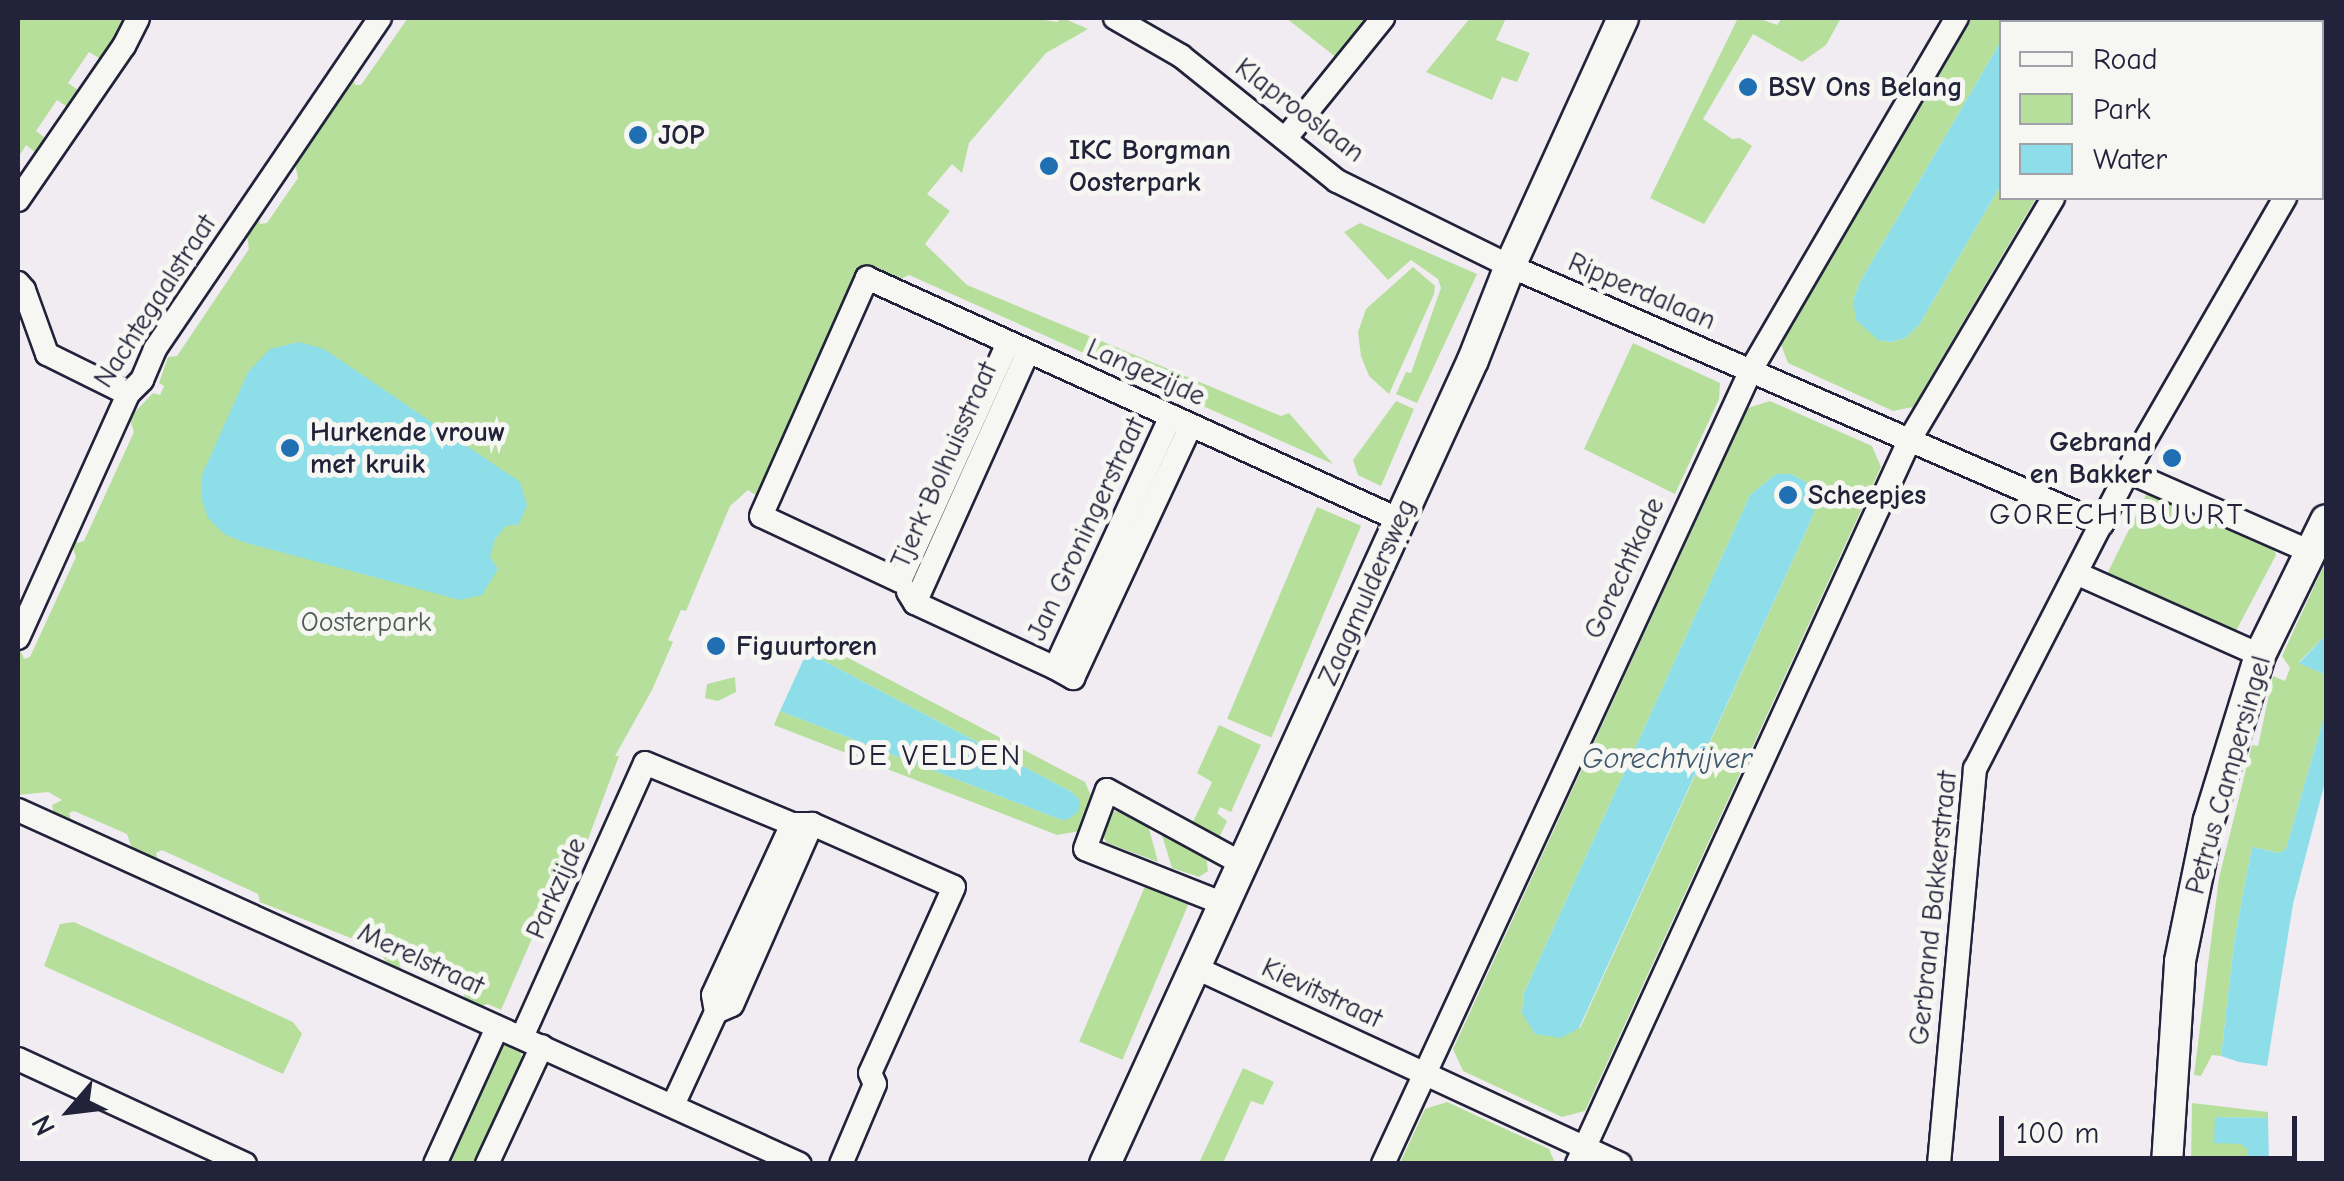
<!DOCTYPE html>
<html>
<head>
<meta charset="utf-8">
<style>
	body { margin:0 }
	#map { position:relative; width:2344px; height:1181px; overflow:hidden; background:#f1ecf2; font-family:"Comic Neue",sans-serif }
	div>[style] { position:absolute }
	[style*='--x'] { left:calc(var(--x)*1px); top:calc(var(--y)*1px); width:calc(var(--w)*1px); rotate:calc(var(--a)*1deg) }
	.green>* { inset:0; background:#b6df9b; transform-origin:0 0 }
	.water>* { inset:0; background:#8ddee8; transform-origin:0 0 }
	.roads { filter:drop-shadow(2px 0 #22223b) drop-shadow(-2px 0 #22223b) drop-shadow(0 2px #22223b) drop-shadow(0 -2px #22223b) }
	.street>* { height:22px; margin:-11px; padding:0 11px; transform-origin:11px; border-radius:11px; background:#f6f6f2 }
	.secondary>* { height:30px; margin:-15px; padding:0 15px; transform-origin:15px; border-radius:15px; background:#f6f6f2 }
	.dots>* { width:28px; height:28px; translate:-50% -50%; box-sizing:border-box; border:5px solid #f6f6f2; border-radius:50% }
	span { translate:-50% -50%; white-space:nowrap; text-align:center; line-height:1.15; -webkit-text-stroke:10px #f6f6f2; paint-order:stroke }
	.poi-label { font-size:28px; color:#22223b; font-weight:700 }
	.left { translate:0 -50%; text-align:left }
	.right { translate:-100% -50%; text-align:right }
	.street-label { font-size:28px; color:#22223b }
	.park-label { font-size:28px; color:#4e5b58 }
	.neighbourhood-label { font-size:30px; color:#22223b; letter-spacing:2.5px }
	.water-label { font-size:30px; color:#425a6f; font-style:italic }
	.frame { position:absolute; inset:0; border:20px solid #22223b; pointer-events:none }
	.legend { position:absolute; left:1999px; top:20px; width:325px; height:180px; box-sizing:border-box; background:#f6f6f2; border:2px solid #a1a1a9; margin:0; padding:12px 18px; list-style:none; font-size:30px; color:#22223b }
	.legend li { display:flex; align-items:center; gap:20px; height:50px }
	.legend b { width:50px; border:2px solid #a1a1a9 }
	.north { position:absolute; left:20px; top:1061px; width:100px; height:100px; -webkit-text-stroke:8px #f6f6f2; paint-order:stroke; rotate:242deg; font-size:28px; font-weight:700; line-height:40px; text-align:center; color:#22223b }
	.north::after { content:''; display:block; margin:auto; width:35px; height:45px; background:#22223b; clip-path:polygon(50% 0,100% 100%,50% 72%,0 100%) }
	.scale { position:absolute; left:1999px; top:1116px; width:298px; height:45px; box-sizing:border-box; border:5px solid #22223b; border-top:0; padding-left:12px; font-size:30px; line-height:35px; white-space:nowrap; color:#22223b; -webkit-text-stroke:8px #f6f6f2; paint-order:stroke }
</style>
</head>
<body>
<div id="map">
	<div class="green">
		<i style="clip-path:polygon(18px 18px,131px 18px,102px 60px,89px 52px,68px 83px,81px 92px,69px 108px,57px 100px,36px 131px,48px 140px,38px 154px,26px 145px,18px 158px)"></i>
		<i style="clip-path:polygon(408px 18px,1031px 18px,1057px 22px,1063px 18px,1088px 29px,1046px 53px,969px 143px,962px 173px,952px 164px,927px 194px,950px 211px,925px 244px,967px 285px,1281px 416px,1289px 413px,1333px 464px,909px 275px,901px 279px,867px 264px,849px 285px,853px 288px,760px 498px,748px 490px,730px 506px,686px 611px,681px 610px,668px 640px,673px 642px,652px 690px,615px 756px,619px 756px,587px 842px,579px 851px,570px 851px,501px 1010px,488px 1004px,470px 1010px,460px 986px,405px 961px,399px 963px,403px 975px,389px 970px,381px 950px,260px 902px,258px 894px,162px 850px,156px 853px,160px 866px,134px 854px,127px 834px,74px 811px,69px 813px,74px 827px,55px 821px,52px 805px,62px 800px,48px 792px,18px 795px,19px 646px,24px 659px,30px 657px,76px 557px,70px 539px,73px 534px,77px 543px,84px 541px,134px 432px,127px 410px,134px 413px,153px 393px,160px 395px,164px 386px,159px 383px,168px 357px,177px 356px,249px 249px,246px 230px,258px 213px,260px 224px,267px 223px,298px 178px,294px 158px,352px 73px,355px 85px,361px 85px)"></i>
		<i style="clip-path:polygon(1286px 18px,1370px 18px,1337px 58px)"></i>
		<i style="clip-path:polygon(1470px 18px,1506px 18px,1496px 40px,1530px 53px,1517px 82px,1502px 77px,1492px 100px,1426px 72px)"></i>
		<i style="clip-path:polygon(1738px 18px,1758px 18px,1777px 25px,1782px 18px,1841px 18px,1826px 45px,1802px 62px,1753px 34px,1703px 119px,1732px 139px,1740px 138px,1752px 146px,1704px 224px,1650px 198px)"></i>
		<i style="clip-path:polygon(1972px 18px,2016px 18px,2013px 22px,2002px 22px,2001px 41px,1860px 282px,1853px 301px,1878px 340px,1891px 342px,1905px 338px,1919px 325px,2001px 185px,2002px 198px,2036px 198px,1913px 407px,1893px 411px,1788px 363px,1780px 342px)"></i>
		<i style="clip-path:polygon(1360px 223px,1477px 274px,1417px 403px,1396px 394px,1406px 372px,1411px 373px,1441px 288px,1438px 279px,1411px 260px,1388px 280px,1344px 232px)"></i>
		<i style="clip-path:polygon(1413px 267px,1435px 286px,1434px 294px,1389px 394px,1369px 376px,1361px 356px,1358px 332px,1366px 309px)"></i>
		<i style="clip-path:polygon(1633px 343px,1720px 383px,1719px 399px,1675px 494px,1584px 449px)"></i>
		<i style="clip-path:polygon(1396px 401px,1414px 409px,1381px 486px,1358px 475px,1353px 460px)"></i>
		<i style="clip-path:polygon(evenodd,1770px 401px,1872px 446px,1881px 467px,1585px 1111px,1562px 1117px,1463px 1071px,1453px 1049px,1748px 408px,1770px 401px,1776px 474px,1791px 474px,1806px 482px,1812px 518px,1580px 1028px,1522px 1013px,1524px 993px,1750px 495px,1776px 474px)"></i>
		<i style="clip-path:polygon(2147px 493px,2272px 545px,2276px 555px,2236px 631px,2110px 578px,2108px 572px)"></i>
		<i style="left:1317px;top:507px;width:48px;height:230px;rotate:23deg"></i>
		<i style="clip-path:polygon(2325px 563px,2326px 635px,2299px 662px,2326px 675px,2326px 710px,2286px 849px,2279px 853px,2252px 847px,2235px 936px,2221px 1056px,2212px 1055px,2201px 1076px,2194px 1075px,2219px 878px,2252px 745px,2258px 746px,2273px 676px,2285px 681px,2290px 668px,2282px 656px)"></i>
		<i style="clip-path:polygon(812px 639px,1085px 782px,1095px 805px,1080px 831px,1057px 835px,774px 725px,780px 711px,1059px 819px,1072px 792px,807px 652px)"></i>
		<i style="clip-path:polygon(735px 677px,736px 692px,718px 701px,705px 698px,707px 684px)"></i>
		<i style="clip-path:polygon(1219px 725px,1261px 745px,1231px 812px,1220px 807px,1217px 813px,1227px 821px,1219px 838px,1192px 824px,1212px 782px,1197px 773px)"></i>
		<i style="clip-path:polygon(1113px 811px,1127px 813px,1148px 825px,1158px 862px,1107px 843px,1101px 833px,1107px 815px)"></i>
		<i style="clip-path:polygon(1161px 832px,1206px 855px,1208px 871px,1199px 877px,1172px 868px)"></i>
		<i style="left:1146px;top:884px;width:47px;height:171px;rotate:23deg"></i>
		<i style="clip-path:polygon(74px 922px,293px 1022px,302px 1034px,283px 1074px,44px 966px,60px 924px)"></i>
		<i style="clip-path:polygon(506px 1044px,520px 1049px,522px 1060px,474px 1163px,448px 1164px,496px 1052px)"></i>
		<i style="clip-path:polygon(1243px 1068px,1274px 1082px,1263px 1105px,1251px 1101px,1223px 1163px,1199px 1163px)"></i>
		<i style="clip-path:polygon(1447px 1102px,1549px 1149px,1555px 1163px,1400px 1163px,1425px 1109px)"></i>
		<i style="clip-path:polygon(2192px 1103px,2268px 1112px,2268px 1118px,2215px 1117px,2247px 1149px,2247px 1163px,2191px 1164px)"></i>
	</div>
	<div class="water">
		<i style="left:2016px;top:18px;width:83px;height:5px"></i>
		<i style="clip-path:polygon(2001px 41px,2001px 185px,1919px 325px,1905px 338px,1891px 342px,1878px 340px,1856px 320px,1853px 301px,1860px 282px)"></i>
		<i style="clip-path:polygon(299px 342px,324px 349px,520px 482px,527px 505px,519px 524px,506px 526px,495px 539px,490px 557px,498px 569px,482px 595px,460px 600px,243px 542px,224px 534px,208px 518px,201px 497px,201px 477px,248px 372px,270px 349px)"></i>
		<i style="clip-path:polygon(1776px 474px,1791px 474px,1806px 482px,1816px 500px,1812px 518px,1579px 1028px,1561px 1038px,1535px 1034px,1522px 1013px,1524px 993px,1750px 495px)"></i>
		<i style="clip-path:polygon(2326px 635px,2326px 675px,2299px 663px)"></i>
		<i style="clip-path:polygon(807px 652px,1072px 792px,1080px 801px,1078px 812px,1067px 820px,1059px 819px,780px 711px)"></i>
		<i style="clip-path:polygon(2326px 710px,2326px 778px,2293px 904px,2267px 1066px,2239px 1062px,2221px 1056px,2235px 936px,2252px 847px,2279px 853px,2286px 849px)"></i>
		<i style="clip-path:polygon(2215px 1117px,2268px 1118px,2269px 1163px,2247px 1163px,2247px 1149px,2241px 1144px,2214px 1143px)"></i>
	</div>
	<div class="roads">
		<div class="street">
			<i style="--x:1115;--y:18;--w:76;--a:29.9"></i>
			<i style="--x:1181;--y:56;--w:200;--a:38.7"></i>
			<i style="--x:1337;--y:181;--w:193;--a:26.2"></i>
			<i style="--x:1510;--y:266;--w:646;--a:23.55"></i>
			<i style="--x:2156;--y:22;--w:5;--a:-53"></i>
			<i style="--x:2322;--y:135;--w:10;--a:-66"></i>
			<i style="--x:1285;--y:139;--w:156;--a:-51"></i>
			<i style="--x:18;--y:200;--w:187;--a:-55.5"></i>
			<i style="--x:124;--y:46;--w:31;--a:-63"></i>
			<i style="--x:18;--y:283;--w:9;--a:49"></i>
			<i style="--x:24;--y:290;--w:68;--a:70.2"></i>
			<i style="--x:47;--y:354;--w:90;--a:26.3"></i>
			<i style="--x:1008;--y:343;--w:261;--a:114.4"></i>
			<i style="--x:900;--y:581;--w:153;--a:-154.9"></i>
			<i style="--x:761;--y:516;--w:261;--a:-66"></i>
			<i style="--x:867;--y:278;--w:585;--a:24.42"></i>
			<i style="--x:1171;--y:416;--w:277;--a:114.7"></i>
			<i style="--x:1055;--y:668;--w:21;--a:29"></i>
			<i style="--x:1073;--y:678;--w:279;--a:-65"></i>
			<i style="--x:2131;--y:473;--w:194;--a:23.7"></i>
			<i style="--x:2078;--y:574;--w:199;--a:24"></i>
			<i style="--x:908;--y:592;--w:13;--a:58"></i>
			<i style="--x:915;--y:603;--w:154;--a:24.9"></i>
			<i style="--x:915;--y:603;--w:276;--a:-65.8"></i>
			<i style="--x:18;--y:638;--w:268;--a:-65.7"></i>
			<i style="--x:128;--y:394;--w:20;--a:-45"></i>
			<i style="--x:142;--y:380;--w:34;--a:-67"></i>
			<i style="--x:155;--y:349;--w:400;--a:-55.8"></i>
			<i style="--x:18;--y:810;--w:858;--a:24.36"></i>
			<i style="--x:792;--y:824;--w:20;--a:0"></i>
			<i style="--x:812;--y:824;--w:155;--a:23.9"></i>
			<i style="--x:954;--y:887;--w:204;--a:114.3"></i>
			<i style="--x:870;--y:1073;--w:12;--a:66"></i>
			<i style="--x:875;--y:1084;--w:87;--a:113"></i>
			<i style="--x:1224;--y:904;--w:149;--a:-158.4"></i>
			<i style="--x:1085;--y:849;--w:63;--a:-69.6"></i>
			<i style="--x:1107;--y:790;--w:155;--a:28.6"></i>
			<i style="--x:1196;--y:968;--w:467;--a:24.8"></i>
			<i style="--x:716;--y:1012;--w:17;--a:-24"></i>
			<i style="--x:732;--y:1005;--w:198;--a:-66.2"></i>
			<i style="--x:522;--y:1037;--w:300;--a:-65.8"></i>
			<i style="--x:645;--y:763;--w:159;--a:22.5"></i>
			<i style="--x:792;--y:824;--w:188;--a:114.8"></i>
			<i style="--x:713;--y:995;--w:17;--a:80"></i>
			<i style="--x:716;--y:1012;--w:102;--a:114.8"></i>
			<i style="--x:18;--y:1059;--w:250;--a:24.8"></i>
			<i style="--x:435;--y:1164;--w:149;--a:-65.5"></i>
			<i style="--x:487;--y:1164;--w:130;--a:-65"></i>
			<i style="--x:1383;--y:1164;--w:875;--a:-65.13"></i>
			<i style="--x:1751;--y:370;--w:408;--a:-59.7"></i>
			<i style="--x:1577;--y:1164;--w:798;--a:-65.33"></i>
			<i style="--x:1910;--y:439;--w:280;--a:-59.3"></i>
			<i style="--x:1939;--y:1164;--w:397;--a:-84.8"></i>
			<i style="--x:1975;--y:769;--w:354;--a:-62.8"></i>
			<i style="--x:2137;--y:454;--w:296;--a:-60"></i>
		</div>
		<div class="secondary">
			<i style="--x:1105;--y:1164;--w:884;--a:-65.41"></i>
			<i style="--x:1473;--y:360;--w:101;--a:-68.5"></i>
			<i style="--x:1510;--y:266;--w:273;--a:-65.5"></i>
			<i style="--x:2167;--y:1164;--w:203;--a:-86.3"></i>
			<i style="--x:2180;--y:961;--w:144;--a:-78.4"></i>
			<i style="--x:2209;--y:820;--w:173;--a:-72.8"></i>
			<i style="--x:2260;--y:655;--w:150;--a:-63.9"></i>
		</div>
	</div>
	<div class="dots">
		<i style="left:1748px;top:87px;background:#1f6fb2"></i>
		<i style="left:638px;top:135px;background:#1f6fb2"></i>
		<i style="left:1049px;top:166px;background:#1f6fb2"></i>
		<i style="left:290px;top:448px;background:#1f6fb2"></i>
		<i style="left:2172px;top:458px;background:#1f6fb2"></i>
		<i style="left:1788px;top:495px;background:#1f6fb2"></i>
		<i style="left:716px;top:646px;background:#1f6fb2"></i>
	</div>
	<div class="poi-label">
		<span class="left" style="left:1768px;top:87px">BSV Ons Belang</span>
		<span class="left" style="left:658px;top:135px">JOP</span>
		<span class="left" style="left:1069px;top:166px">IKC Borgman<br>Oosterpark</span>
		<span class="left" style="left:310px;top:448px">Hurkende vrouw<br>met kruik</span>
		<span class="right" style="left:2152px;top:458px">Gebrand<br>en Bakker</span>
		<span class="left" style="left:1808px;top:495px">Scheepjes</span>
		<span class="left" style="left:736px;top:646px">Figuurtoren</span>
	</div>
	<div class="street-label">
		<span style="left:1300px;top:110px;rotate:37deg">Klaprooslaan</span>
		<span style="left:1642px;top:291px;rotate:23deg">Ripperdalaan</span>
		<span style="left:155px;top:301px;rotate:-57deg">Nachtegaalstraat</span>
		<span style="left:1146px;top:372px;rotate:24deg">Langezijde</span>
		<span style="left:944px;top:465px;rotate:-66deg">Tjerk Bolhuisstraat</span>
		<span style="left:1086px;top:529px;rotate:-65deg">Jan Groningerstraat</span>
		<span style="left:1624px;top:568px;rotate:-65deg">Gorechtkade</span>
		<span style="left:1367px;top:592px;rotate:-66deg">Zaagmuldersweg</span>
		<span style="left:2228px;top:775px;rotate:-74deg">Petrus Campersingel</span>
		<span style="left:556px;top:888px;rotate:-66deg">Parkzijde</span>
		<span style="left:1933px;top:908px;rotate:-84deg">Gerbrand Bakkerstraat</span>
		<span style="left:421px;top:959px;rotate:25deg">Merelstraat</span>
		<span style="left:1322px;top:993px;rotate:25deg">Kievitstraat</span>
	</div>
	<div class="park-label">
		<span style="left:366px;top:622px">Oosterpark</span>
	</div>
	<div class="neighbourhood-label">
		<span style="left:2117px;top:515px">GORECHTBUURT</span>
		<span style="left:935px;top:756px">DE VELDEN</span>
	</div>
	<div class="water-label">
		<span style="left:1667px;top:759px">Gorechtvijver</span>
	</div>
	<div class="frame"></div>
	<ul class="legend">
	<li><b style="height:12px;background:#f6f6f2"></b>Road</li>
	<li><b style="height:28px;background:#b6df9b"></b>Park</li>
	<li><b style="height:28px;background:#8ddee8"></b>Water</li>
	</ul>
	<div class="north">N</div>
	<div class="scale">100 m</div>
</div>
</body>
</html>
